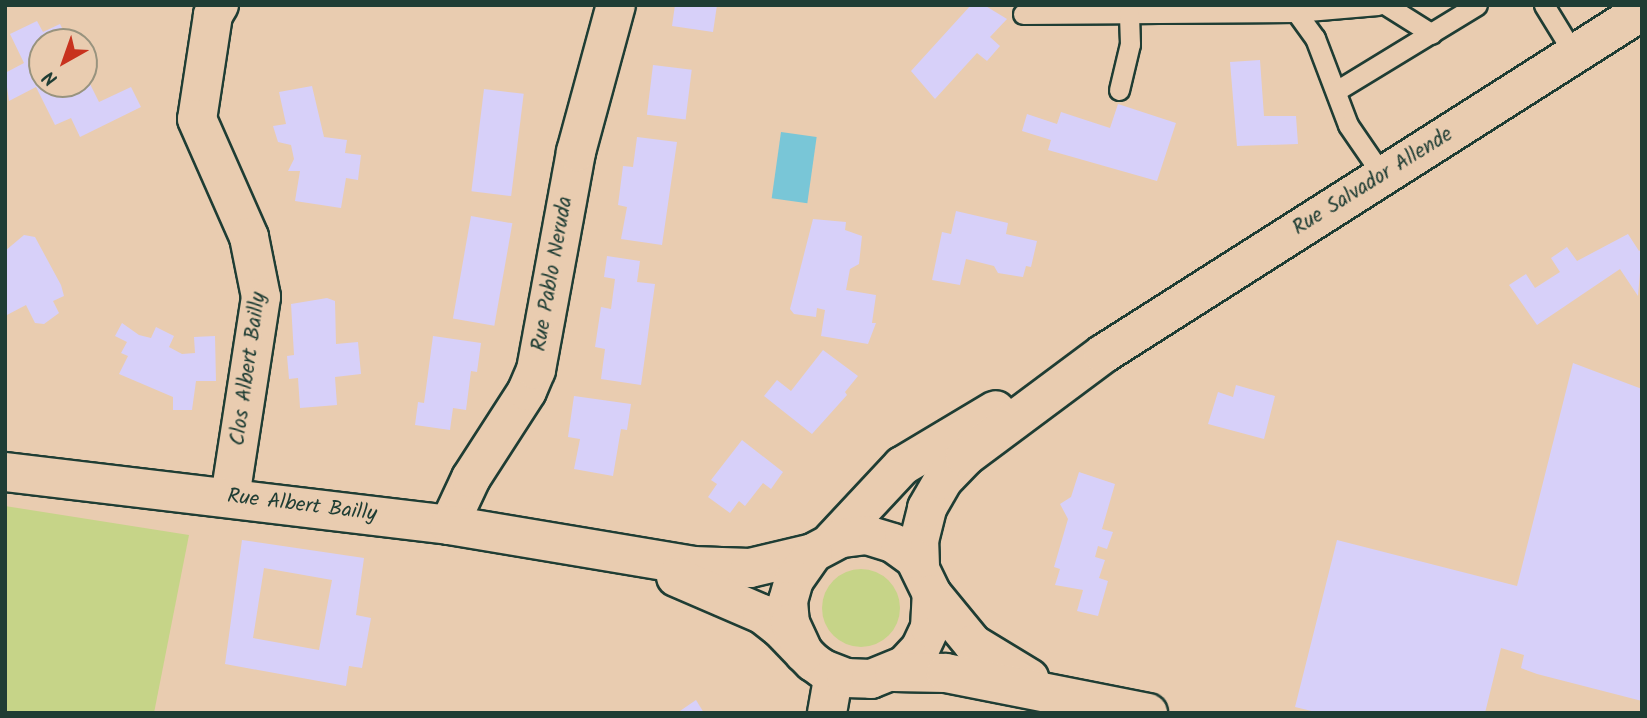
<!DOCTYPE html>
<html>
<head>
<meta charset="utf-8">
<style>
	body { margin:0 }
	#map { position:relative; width:1647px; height:718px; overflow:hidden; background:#e9ccb0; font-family:Kalam,sans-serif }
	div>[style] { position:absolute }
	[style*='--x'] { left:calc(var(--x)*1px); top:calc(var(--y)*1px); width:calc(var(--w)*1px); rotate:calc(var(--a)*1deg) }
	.green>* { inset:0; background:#c6d488 }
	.round { border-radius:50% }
	.water>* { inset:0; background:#79c6d7; transform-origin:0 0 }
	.building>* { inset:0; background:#d7d0f9; transform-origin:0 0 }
	.roads { filter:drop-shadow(2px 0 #1f3d34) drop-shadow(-2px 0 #1f3d34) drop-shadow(0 2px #1f3d34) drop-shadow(0 -2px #1f3d34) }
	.lane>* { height:19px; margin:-9.5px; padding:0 9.5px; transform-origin:9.5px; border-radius:9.5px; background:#e9ccb0 }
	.street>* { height:38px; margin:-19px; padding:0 19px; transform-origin:19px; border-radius:19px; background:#e9ccb0 }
	.secondary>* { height:38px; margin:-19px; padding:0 19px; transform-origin:19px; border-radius:19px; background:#e9ccb0 }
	span { translate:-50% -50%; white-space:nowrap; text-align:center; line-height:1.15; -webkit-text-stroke:5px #e9ccb0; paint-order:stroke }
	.street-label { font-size:21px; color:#1f3d34 }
	.frame { position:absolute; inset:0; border:7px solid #1f3d34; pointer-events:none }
	.north { position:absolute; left:28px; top:28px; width:70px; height:70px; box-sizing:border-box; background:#e9ccb0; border:2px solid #98937e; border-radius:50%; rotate:220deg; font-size:19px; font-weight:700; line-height:28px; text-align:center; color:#1f3d34 }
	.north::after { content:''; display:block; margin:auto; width:24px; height:32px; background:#c8321e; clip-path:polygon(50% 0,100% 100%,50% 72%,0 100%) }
</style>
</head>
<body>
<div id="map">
	<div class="green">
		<i style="clip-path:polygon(5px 506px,189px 535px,154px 713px,5px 713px)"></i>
		<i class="round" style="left:822px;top:569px;width:78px;height:78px"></i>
	</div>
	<div class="water">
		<i style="left:781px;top:132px;width:36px;height:67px;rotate:8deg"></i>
	</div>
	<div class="building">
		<i style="clip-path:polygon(675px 5px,717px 5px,713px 32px,672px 26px)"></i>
		<i style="clip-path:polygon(971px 5px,984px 5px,1007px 19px,990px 37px,1000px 46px,987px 61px,977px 53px,935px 99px,911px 71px)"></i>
		<i style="clip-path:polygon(37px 21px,43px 32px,60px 24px,69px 42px,42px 42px,42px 84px,84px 84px,84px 72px,99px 102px,131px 87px,141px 107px,80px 137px,71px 118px,55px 125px,36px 87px,9px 101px,5px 73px,24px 63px,10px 34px)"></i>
		<i style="clip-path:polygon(1260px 60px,1264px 116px,1296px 116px,1298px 144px,1237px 146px,1230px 62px)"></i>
		<i style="left:653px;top:65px;width:39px;height:50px;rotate:7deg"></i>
		<i style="clip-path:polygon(312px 86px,324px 137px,347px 140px,345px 153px,361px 155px,358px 180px,346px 178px,341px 208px,295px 201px,300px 171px,288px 171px,294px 159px,291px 145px,278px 142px,273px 126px,286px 124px,279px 92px)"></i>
		<i style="left:484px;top:89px;width:40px;height:103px;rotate:7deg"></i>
		<i style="clip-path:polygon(1118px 104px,1176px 123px,1157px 181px,1048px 150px,1051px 140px,1022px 131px,1027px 114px,1057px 124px,1061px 112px,1110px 128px)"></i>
		<i style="clip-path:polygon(637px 137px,677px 142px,662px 245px,621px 239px,627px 207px,618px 205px,623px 166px,633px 167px)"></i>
		<i style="clip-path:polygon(956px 211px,1008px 223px,1006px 234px,1037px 241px,1031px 267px,1026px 266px,1023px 277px,998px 273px,994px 266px,966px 259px,960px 285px,932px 280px,942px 232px,951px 234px)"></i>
		<i style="left:471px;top:216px;width:42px;height:104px;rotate:10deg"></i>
		<i style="clip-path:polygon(813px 219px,846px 222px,845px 230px,862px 236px,859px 264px,850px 269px,846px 290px,876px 295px,872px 323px,876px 323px,868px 344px,821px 336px,825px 310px,817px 308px,816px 317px,794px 314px,790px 309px)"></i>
		<i style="clip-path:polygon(1628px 234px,1639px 251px,1642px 249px,1638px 296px,1620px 269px,1537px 325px,1509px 285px,1526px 274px,1535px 288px,1560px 272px,1551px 258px,1567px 247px,1577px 261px)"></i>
		<i style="clip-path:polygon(24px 235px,35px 237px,61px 285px,64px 296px,53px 301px,59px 313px,44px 324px,35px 323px,26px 305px,5px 316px,5px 251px)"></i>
		<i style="clip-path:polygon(607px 256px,640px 261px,637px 282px,655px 284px,641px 385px,601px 379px,605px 349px,595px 347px,601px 307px,611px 309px,615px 279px,604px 277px)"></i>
		<i style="clip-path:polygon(327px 298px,335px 301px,336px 344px,358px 342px,361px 374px,335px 377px,337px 405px,300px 408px,298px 378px,289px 379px,287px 356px,294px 355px,291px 304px)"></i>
		<i style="clip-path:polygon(122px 323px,139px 335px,151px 338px,156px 327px,174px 336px,169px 347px,182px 354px,195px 353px,194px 337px,215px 336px,216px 381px,196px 381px,192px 410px,173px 410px,173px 397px,119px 374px,128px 356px,121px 353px,127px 342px,115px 336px)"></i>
		<i style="clip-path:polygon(433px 336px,481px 343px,477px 372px,471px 371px,466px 410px,453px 408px,450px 430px,415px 425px,418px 402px,424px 403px)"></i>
		<i style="clip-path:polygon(823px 350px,858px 376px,845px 392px,847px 395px,812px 434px,764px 396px,777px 380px,791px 391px)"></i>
		<i style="clip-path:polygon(1573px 363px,1642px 389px,1642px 701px,1537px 674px,1521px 668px,1524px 655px,1501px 648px,1485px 713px,1320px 713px,1295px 707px,1337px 540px,1517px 586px)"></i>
		<i style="clip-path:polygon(1236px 385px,1275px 396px,1264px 439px,1208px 424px,1218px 392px,1233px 397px)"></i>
		<i style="clip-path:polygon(574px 396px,631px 404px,627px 430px,621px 429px,613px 476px,574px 469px,580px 439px,568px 437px)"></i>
		<i style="clip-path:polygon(742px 440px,783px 472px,771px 489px,763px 483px,745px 506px,739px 501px,730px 513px,708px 497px,717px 484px,711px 480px)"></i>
		<i style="clip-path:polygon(1079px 472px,1115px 484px,1102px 529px,1113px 532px,1107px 549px,1098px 546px,1095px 557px,1105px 560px,1099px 578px,1108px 581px,1098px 616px,1077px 611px,1083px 590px,1055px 585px,1060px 569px,1054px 567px,1068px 519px,1060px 504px,1071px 497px)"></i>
		<i style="clip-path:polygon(evenodd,242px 540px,364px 558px,356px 615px,371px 618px,362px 668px,349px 666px,346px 686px,225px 664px,242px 540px,264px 568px,332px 580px,319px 650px,253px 638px,264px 568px)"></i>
		<i style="clip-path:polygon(696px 700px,704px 713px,677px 713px)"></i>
	</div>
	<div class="roads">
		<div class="lane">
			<i style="--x:1386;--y:5;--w:54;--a:32.2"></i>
			<i style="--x:1544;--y:5;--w:57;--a:58.5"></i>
			<i style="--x:1296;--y:12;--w:82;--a:-4.9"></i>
			<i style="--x:1023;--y:14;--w:273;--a:-0.4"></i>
			<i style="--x:1296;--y:12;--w:32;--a:54"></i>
			<i style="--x:1315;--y:38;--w:93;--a:69.2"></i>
			<i style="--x:1348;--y:125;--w:62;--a:55.5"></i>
			<i style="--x:1119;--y:90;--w:47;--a:-76.6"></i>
			<i style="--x:1130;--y:44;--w:31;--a:-92"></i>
			<i style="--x:1336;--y:91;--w:165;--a:-31.4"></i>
		</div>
		<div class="street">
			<i style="--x:219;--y:5;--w:12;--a:121"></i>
			<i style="--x:213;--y:15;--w:105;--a:98.7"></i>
			<i style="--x:197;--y:119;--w:129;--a:66.2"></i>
			<i style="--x:249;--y:237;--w:61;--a:78.7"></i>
			<i style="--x:261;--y:297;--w:202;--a:98.8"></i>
			<i style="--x:449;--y:525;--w:52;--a:-64.9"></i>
			<i style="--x:471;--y:478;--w:103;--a:-57.2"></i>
			<i style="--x:527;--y:391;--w:23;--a:-67"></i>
			<i style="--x:536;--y:370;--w:222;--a:-79.6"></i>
			<i style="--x:576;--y:152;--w:152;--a:-74.8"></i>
			<i style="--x:827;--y:713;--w:39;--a:-80"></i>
		</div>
		<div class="secondary">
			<i style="--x:5;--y:472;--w:447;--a:6.8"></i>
			<i style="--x:449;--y:525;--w:247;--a:9.5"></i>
			<i style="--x:693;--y:566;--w:57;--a:2"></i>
			<i style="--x:750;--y:568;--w:65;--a:-13.4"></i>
			<i style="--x:832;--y:541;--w:103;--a:-47"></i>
			<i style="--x:902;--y:466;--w:109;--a:-30.8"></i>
			<i style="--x:920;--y:566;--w:25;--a:-92"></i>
			<i style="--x:919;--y:541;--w:34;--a:-76"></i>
			<i style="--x:927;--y:508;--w:32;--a:-60"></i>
			<i style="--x:943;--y:480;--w:32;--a:-46"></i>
			<i style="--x:965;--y:457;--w:172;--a:-36.7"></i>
			<i style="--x:1103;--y:354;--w:639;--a:-32.47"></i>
			<i style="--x:676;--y:577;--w:94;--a:23.3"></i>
			<i style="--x:762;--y:614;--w:23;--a:38"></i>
			<i style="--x:780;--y:628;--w:35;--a:46"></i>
			<i style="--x:804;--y:653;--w:13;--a:45"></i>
			<i style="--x:813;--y:662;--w:12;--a:35"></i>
			<i style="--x:823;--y:669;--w:25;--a:21"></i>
			<i style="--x:846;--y:678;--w:25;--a:2"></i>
			<i style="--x:871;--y:679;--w:35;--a:-22"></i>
			<i style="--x:904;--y:666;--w:23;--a:-47"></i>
			<i style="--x:920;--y:649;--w:23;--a:-65"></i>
			<i style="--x:930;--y:628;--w:34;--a:-87"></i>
			<i style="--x:932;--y:594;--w:39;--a:-116"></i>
			<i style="--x:915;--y:559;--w:27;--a:-144"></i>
			<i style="--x:893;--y:543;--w:27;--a:-163"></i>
			<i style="--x:867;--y:535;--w:26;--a:173"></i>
			<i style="--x:841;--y:538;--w:32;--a:152"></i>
			<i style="--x:813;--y:553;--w:33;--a:125"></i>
			<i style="--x:794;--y:580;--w:22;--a:106"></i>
			<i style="--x:788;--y:601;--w:22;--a:85"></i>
			<i style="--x:790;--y:623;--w:33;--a:65"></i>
			<i style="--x:932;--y:594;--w:65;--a:50.6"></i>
			<i style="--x:973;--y:644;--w:66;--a:31.3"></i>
			<i style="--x:894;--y:672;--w:52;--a:1.1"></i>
			<i style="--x:946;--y:673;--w:206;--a:11.2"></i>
		</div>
	</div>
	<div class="street-label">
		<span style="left:1373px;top:182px;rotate:-32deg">Rue Salvador Allende</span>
		<span style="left:553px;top:274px;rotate:-80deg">Rue Pablo Neruda</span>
		<span style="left:249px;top:369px;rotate:-82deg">Clos Albert Bailly</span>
		<span style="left:302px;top:506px;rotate:7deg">Rue Albert Bailly</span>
	</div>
	<div class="frame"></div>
	<div class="north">N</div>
</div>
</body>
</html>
